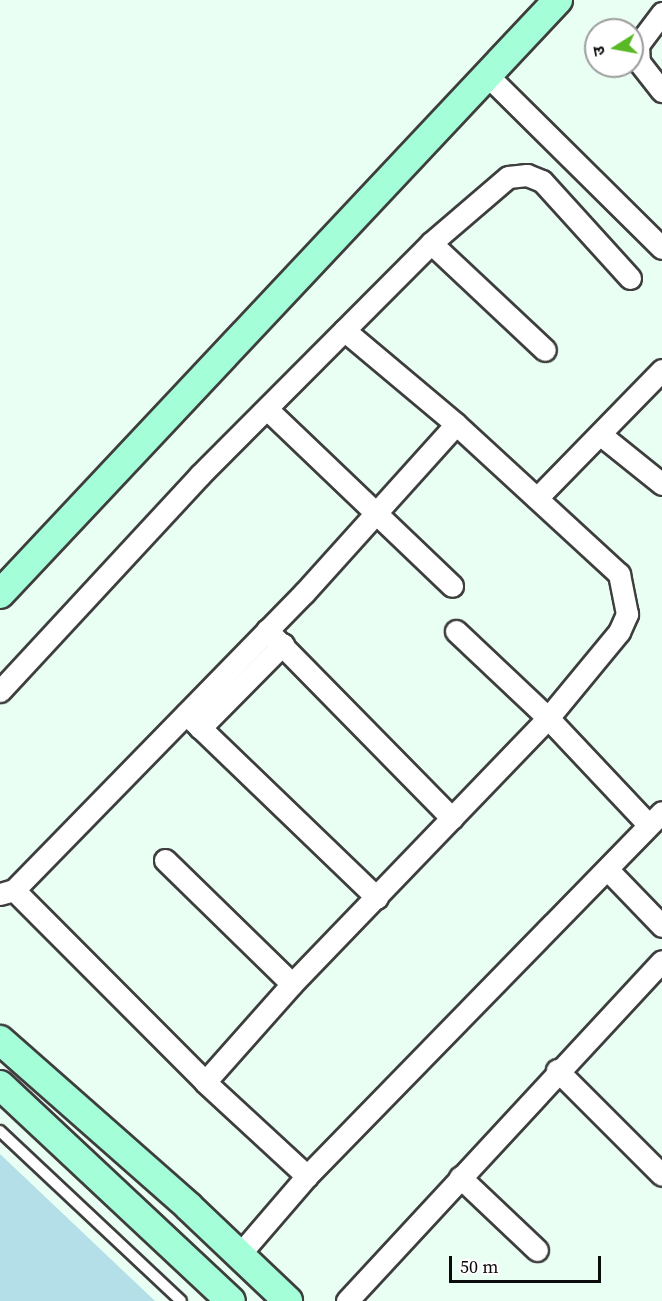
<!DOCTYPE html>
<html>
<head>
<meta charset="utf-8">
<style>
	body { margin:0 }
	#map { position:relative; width:662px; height:1301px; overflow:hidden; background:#e9fff4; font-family:"Source Serif 4","Noto Sans Devanagari",serif }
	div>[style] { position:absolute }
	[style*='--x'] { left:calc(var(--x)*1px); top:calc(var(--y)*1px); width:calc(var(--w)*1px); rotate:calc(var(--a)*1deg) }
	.green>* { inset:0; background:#b4dfe8 }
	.roads { filter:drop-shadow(2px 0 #3e3e3e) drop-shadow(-2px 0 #3e3e3e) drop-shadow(0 2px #3e3e3e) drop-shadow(0 -2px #3e3e3e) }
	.service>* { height:10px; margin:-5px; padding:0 5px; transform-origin:5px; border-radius:5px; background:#fff }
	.minor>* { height:21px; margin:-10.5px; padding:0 10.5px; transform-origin:10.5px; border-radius:10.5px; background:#fff }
	.secondary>* { height:28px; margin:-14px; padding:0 14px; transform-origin:14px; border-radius:14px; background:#a4ffd9 }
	span { translate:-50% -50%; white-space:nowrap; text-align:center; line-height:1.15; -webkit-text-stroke:6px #fff; paint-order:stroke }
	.north { position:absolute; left:584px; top:18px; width:60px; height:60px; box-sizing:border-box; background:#fff; border:2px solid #9d9d9d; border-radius:50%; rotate:259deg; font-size:16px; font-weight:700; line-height:24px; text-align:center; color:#0b0b0b }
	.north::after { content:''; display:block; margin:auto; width:21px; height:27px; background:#59b925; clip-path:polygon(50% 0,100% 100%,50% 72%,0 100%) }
	.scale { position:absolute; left:449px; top:1256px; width:152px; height:27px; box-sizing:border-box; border:3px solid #0b0b0b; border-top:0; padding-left:8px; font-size:18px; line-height:21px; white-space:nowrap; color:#0b0b0b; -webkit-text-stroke:4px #fff; paint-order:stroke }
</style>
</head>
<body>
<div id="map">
	<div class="green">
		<i style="clip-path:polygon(0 1154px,155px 1301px,0 1301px)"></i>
	</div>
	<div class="roads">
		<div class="service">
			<i style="--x:0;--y:1131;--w:248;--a:43.2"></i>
		</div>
		<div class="minor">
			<i style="--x:662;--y:13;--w:40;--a:127"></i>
			<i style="--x:638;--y:45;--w:17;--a:87"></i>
			<i style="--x:639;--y:62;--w:37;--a:52"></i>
			<i style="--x:487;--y:75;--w:246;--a:44.7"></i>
			<i style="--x:431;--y:243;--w:156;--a:43.2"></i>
			<i style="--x:267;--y:409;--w:256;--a:43.7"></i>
			<i style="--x:601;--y:435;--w:78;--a:38.8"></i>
			<i style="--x:537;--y:498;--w:179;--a:-45.7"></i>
			<i style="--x:267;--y:630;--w:264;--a:45.5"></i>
			<i style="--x:456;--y:631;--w:127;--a:43.4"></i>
			<i style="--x:548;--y:718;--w:147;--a:46.7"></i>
			<i style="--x:0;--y:691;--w:294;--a:-47.2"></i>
			<i style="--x:200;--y:475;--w:327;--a:-45.1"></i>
			<i style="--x:431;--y:243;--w:101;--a:-40.6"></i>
			<i style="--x:508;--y:177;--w:19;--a:-6"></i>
			<i style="--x:527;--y:175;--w:16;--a:22"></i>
			<i style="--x:542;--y:181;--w:131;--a:47.8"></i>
			<i style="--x:186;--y:714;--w:265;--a:43.9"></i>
			<i style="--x:200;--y:728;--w:118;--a:-45.3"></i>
			<i style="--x:165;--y:860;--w:177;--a:44.3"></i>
			<i style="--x:608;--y:870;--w:78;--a:46"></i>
			<i style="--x:14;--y:890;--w:271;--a:45.1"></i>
			<i style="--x:205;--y:1082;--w:139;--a:42.7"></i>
			<i style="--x:0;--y:894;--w:15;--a:-16"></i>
			<i style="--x:14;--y:890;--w:415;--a:-45.7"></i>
			<i style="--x:304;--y:593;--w:227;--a:-48"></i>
			<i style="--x:557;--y:1070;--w:148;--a:45"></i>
			<i style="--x:205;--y:1082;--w:131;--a:-48.4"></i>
			<i style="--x:292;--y:984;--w:369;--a:-46.1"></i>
			<i style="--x:548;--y:718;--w:112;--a:-50.5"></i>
			<i style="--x:619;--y:632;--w:20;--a:-66"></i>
			<i style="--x:627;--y:614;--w:41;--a:-101.3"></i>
			<i style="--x:619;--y:574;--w:222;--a:-137.4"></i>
			<i style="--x:456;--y:424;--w:146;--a:-140"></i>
			<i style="--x:460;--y:1177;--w:106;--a:43.5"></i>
			<i style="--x:239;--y:1255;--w:104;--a:-49.3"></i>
			<i style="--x:307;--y:1176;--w:508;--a:-45.72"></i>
			<i style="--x:347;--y:1301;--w:463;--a:-47.2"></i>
		</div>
		<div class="secondary">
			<i style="--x:0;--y:594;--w:815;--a:-46.79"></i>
			<i style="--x:0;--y:1040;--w:251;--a:41.4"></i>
			<i style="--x:188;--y:1206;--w:138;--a:43.5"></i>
			<i style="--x:0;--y:1085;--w:316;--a:43.1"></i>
		</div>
	</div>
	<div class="north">उ</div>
	<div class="scale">50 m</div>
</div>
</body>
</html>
